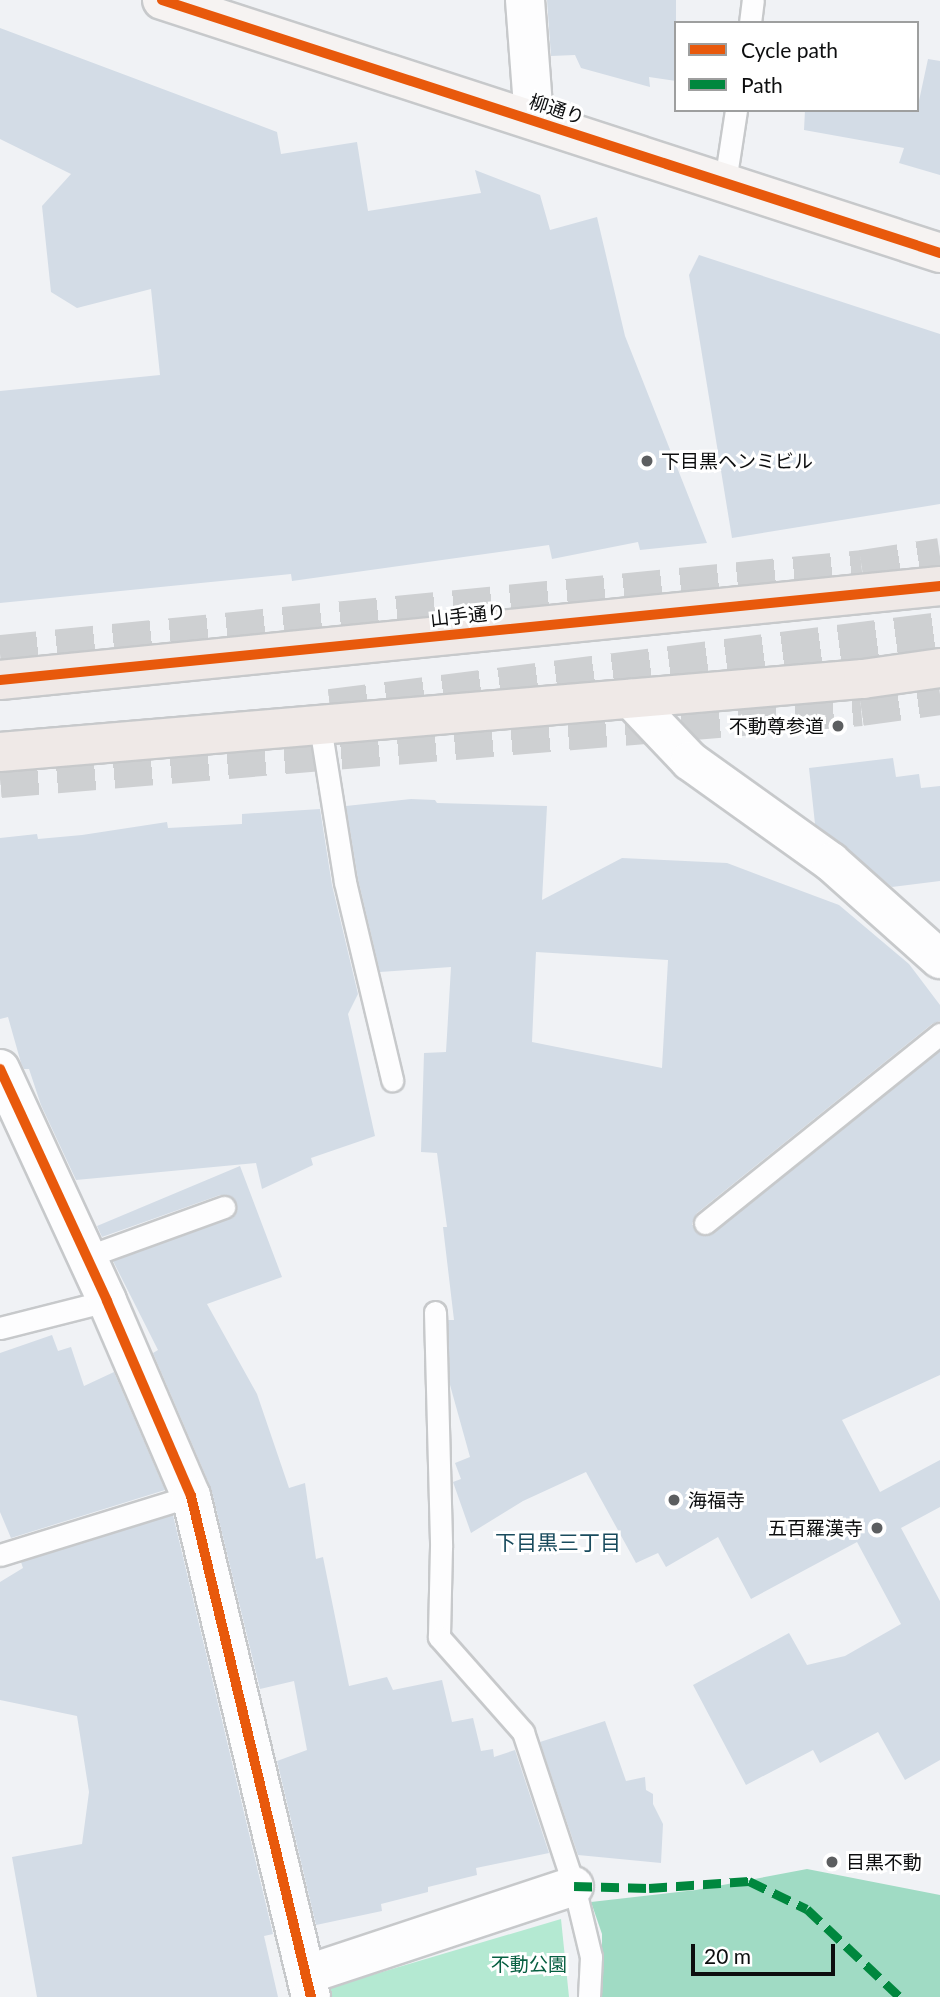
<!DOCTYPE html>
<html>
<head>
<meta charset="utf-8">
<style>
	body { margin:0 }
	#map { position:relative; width:940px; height:1997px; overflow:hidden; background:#f0f2f5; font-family:Lato,"Noto Sans JP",sans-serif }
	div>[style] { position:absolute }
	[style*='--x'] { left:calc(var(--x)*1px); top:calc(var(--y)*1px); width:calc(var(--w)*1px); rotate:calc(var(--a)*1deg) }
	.green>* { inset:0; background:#b4e9d2 }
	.forest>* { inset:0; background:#a0dbc4 }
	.building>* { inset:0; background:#d3dce6 }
	.highway-tunnel>* { height:38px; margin-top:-19px; transform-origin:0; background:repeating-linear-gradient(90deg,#ced0d2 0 38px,transparent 0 57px) }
	.roads { filter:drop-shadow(2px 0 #c7c9cb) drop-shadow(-2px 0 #c7c9cb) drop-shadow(0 2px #c7c9cb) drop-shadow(0 -2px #c7c9cb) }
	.lane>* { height:21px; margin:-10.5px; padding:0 10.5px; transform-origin:10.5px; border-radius:10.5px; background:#fdfdfe }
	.street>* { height:38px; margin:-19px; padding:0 19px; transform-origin:19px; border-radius:19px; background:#fdfdfe }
	.secondary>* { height:38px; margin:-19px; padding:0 19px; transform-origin:19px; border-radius:19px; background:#f6f3f2 }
	.primary>* { height:38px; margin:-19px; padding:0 19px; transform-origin:19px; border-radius:19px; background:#efe9e7 }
	.quiet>* { height:9px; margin-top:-4.5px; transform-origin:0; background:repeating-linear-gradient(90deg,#00873e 0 18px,transparent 0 27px) }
	.cycleway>* { height:10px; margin:-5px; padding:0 5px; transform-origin:5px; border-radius:5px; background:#e8590c }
	.dots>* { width:19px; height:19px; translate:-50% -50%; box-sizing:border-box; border:4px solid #fff; border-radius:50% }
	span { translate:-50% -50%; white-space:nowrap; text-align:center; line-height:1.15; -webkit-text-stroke:6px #fff; paint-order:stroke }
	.street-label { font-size:19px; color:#0d0e0f }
	.poi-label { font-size:19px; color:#0d0e0f }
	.left { translate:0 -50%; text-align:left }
	.right { translate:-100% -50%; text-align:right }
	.park-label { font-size:19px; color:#075f41 }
	.neighbourhood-label { font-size:21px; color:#194b5d }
	.legend { position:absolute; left:674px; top:21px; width:245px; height:91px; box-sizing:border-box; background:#fff; border:2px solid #9e9f9f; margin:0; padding:9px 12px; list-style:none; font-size:21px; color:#0d0e0f }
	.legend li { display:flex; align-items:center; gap:14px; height:35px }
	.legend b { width:35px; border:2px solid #9e9f9f }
	.scale { position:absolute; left:691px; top:1944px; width:144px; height:32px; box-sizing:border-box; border:4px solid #0d0e0f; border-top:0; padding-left:9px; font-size:21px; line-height:24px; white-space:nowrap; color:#0d0e0f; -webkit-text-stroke:5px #fff; paint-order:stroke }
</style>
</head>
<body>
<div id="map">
	<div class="green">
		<i style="clip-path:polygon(561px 1919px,569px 1997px,330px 1997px,328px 1988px)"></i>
	</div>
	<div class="forest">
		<i style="clip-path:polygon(807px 1869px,940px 1895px,940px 1997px,602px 1997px,602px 1934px,591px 1902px,696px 1890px)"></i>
	</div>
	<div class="building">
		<i style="clip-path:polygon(547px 0,676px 0,676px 81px,649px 77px,650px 87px,581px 68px,575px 55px,551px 56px)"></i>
		<i style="clip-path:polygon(0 28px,277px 132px,281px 154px,357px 142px,368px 211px,481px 193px,475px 170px,540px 195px,550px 230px,597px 217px,625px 336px,707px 543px,640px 550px,638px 542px,552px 559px,549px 545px,292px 581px,291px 574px,0 603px,0 391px,160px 375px,151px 289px,77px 308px,51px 292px,42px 206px,71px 174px,0 139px)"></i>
		<i style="clip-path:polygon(928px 59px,940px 61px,940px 175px,899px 163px,904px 148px,804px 130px,805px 110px,917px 110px)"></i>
		<i style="clip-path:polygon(699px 255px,940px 334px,940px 504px,732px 538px,689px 275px)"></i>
		<i style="clip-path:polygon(893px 758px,896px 777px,919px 774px,921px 788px,940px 786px,940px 881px,892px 887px,815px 824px,809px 768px)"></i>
		<i style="clip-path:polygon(evenodd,411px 799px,435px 800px,437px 803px,547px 806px,542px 900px,622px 858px,727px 863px,839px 905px,909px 964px,940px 1005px,940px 1021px,932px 1024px,697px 1213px,692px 1224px,700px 1235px,713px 1233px,940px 1051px,940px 1375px,842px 1420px,880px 1492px,940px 1460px,940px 1507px,901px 1528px,940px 1601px,940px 1760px,905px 1780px,878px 1732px,820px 1763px,813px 1750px,746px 1785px,693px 1685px,789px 1633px,807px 1665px,845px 1656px,901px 1624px,857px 1542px,751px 1599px,718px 1537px,666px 1567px,658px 1553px,636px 1563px,586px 1472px,523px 1501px,471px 1533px,453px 1482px,461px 1479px,455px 1463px,470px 1457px,450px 1385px,448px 1320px,454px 1320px,443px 1227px,447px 1227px,437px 1153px,421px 1152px,424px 1053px,446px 1052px,451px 967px,380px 972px,358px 879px,346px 806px,411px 799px,536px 952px,668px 960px,662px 1068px,532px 1042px,536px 952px)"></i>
		<i style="clip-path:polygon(320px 809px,332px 885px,358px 994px,348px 1014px,375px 1136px,311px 1158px,313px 1165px,262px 1189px,256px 1163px,76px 1180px,41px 1105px,29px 1069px,24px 1069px,21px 1063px,8px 1017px,0 1019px,0 838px,37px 834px,38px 839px,82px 835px,167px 822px,168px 828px,242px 824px,242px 814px)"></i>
		<i style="clip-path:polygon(240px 1166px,282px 1277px,207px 1304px,257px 1394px,289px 1488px,305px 1483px,316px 1559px,323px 1557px,349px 1686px,387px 1677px,393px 1690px,442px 1680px,452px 1722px,473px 1718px,481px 1751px,493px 1749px,494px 1757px,515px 1750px,549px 1853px,476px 1868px,477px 1875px,428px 1887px,428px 1892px,381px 1904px,382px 1911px,316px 1925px,277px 1761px,307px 1750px,294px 1681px,260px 1689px,211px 1488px,153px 1353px,158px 1350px,113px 1261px,228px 1219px,234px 1215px,236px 1203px,232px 1197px,220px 1195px,102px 1237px,97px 1226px)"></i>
		<i style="clip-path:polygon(52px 1335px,58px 1351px,71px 1347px,84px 1386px,114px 1372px,165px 1490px,11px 1538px,0 1512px,0 1353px)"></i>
		<i style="clip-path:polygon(173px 1515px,273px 1934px,264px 1936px,278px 1997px,37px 1997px,12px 1857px,82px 1844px,89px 1792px,77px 1716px,0 1700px,0 1582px,23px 1568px,21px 1562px)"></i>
		<i style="clip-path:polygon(605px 1721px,626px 1781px,645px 1777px,646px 1790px,653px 1794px,653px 1804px,663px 1824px,661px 1863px,578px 1855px,540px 1742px)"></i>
	</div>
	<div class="highway-tunnel">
		<i style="--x:0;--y:654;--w:866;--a:-5.63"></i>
		<i style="--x:862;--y:569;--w:79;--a:-8.7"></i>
		<i style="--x:330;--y:708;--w:615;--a:-7.19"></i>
		<i style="--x:0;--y:779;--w:864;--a:-4.78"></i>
		<i style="--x:861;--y:707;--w:80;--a:-7.9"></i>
	</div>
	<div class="roads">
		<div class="lane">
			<i style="--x:750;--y:23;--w:23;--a:-83"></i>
			<i style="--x:725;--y:182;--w:73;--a:-81.3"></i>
			<i style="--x:320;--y:726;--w:158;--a:80.9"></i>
			<i style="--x:345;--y:882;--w:204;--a:76.6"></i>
			<i style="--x:705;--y:1223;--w:302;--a:-38.8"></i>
			<i style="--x:86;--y:1257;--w:147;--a:-19.9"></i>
			<i style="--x:435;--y:1312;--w:235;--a:88.5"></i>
			<i style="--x:441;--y:1547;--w:90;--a:91.3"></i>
			<i style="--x:439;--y:1637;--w:127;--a:48.5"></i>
			<i style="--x:523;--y:1732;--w:162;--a:71.7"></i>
			<i style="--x:574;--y:1886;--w:73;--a:76.5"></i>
			<i style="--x:591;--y:1957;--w:40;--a:92.9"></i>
			<i style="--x:0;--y:1328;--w:110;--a:-14.2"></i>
			<i style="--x:0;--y:1555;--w:200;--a:-17.2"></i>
		</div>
		<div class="street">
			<i style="--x:525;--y:0;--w:120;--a:85.7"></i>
			<i style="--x:631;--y:699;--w:86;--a:46.4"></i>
			<i style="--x:690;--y:761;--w:173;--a:35.6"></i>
			<i style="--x:831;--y:862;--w:146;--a:41.7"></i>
			<i style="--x:0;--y:1069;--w:255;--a:65.2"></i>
			<i style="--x:107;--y:1301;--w:212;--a:66.7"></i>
			<i style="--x:191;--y:1496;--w:515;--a:76.53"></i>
			<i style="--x:308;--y:1974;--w:280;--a:-18.3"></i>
		</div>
		<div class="secondary">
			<i style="--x:162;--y:0;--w:818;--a:18.01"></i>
		</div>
		<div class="primary">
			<i style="--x:0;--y:680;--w:945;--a:-5.71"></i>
			<i style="--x:0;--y:752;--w:866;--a:-4.84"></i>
			<i style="--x:863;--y:679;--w:78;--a:-8.1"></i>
		</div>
	</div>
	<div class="quiet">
		<i style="--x:574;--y:1886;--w:75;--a:1.5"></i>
		<i style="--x:649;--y:1888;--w:100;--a:-4"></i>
		<i style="--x:749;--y:1881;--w:64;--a:25.8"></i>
		<i style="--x:807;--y:1909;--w:128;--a:43.4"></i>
	</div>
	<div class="cycleway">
		<i style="--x:162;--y:0;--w:818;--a:18.01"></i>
		<i style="--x:0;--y:680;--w:945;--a:-5.71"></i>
		<i style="--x:0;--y:1069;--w:255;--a:65.2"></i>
		<i style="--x:107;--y:1301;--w:212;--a:66.7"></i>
		<i style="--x:191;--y:1496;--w:515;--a:76.53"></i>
	</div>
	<div class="dots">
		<i style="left:647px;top:461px;background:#5c5e60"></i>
		<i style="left:838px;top:726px;background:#5c5e60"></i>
		<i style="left:674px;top:1500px;background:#5c5e60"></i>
		<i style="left:877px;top:1528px;background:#5c5e60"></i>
		<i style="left:832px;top:1862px;background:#5c5e60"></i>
	</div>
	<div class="street-label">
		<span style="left:557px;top:109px;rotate:18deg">柳通り</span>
		<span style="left:468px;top:615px;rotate:-6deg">山手通り</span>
	</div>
	<div class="poi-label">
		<span class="left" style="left:661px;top:461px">下目黒ヘンミビル</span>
		<span class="right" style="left:824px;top:726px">不動尊参道</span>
		<span class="left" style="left:688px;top:1500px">海福寺</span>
		<span class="right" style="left:863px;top:1528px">五百羅漢寺</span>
		<span class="left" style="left:846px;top:1862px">目黒不動</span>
	</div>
	<div class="park-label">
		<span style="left:529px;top:1964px">不動公園</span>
	</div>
	<div class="neighbourhood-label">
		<span style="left:558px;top:1542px">下目黒三丁目</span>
	</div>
	<ul class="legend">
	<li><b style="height:9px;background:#e8590c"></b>Cycle path</li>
	<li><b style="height:9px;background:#00873e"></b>Path</li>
	</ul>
	<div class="scale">20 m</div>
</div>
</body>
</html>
